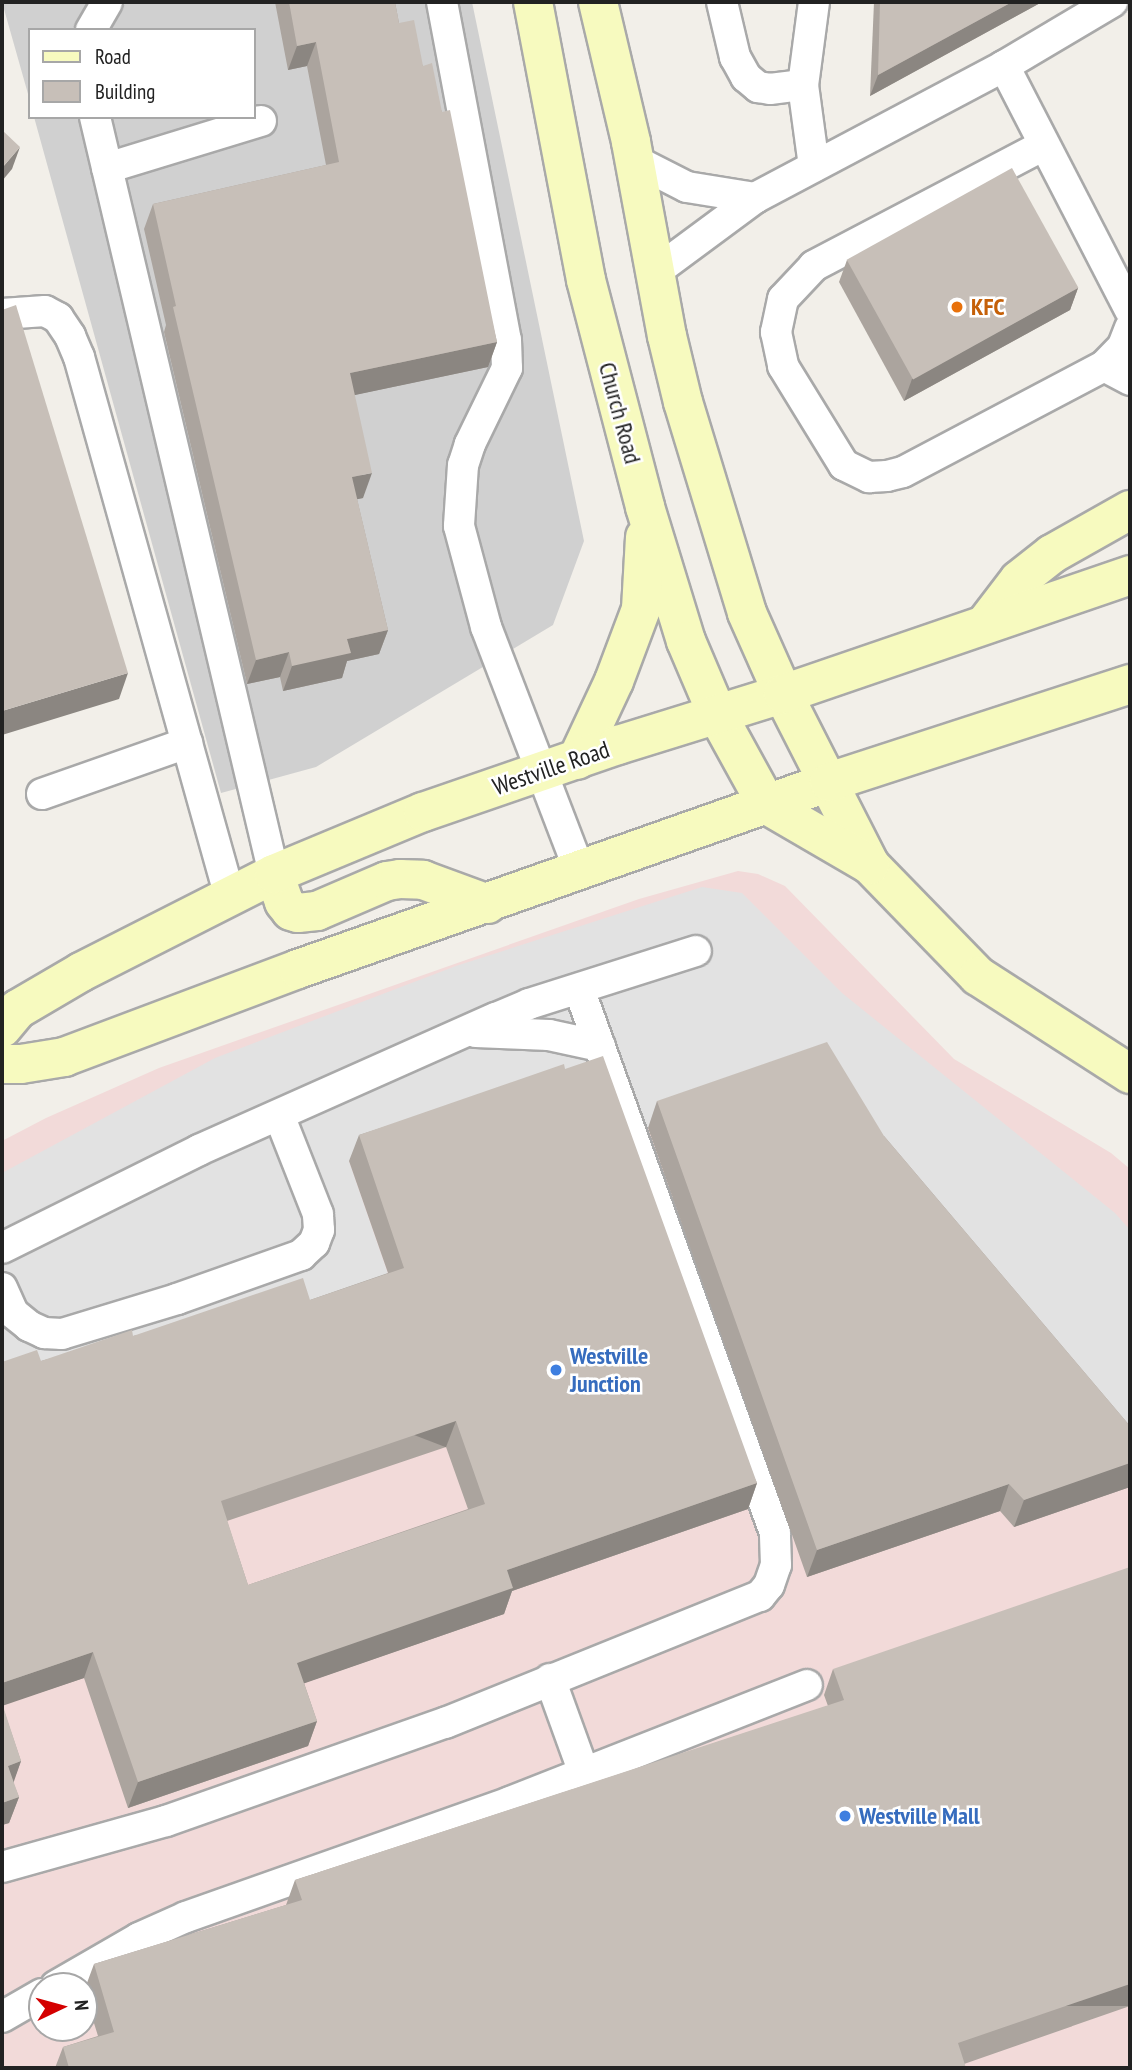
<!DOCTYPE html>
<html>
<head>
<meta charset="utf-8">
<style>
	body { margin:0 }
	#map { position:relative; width:1132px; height:2070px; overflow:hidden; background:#f2efe9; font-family:"PT Sans Narrow",sans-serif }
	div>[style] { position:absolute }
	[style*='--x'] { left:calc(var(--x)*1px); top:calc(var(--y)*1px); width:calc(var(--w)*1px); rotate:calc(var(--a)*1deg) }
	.commercial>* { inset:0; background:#f2dad9 }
	.religious>* { inset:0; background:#d0d0d0 }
	.parking>* { inset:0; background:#e2e2e2 }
	.roads { filter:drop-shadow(2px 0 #a9a9a9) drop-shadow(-2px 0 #a9a9a9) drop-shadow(0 2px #a9a9a9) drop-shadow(0 -2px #a9a9a9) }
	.lane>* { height:30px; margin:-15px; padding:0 15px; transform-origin:15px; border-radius:15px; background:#fff }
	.secondary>* { height:38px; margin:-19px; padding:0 19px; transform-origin:19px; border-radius:19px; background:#f7fabf }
	.wall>* { inset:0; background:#aba49e }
	.shaded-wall>* { inset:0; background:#8b8681; transform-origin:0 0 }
	.building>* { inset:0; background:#c7bfb8; transform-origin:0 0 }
	.dots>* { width:19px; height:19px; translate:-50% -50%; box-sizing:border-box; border:4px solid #fff; border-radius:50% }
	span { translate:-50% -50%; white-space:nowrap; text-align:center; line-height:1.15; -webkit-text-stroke:5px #fff; paint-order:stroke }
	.food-label { font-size:24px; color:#c56008; font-weight:700 }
	.left { translate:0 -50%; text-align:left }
	.street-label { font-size:24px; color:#222 }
	.shop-label { font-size:24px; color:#366cbe; font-weight:700 }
	.frame { position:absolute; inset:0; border:4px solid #222; pointer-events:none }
	.legend { position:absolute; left:28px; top:28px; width:228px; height:91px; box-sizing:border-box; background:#fff; border:2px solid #a7a7a7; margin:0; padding:9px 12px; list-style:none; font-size:21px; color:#222 }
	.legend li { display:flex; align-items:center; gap:14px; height:35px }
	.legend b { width:35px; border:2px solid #a7a7a7 }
	.north { position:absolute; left:28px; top:1972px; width:70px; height:70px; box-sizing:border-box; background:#fff; border:2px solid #a7a7a7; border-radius:50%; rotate:85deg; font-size:19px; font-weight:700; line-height:28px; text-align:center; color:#222 }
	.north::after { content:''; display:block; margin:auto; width:24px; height:32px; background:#d40000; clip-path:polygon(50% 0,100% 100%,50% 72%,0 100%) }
</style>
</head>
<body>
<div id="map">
	<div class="commercial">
		<i style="clip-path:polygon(evenodd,738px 871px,758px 874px,785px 886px,954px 1059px,1111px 1153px,1130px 1169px,1130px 2068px,2px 2068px,2px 1141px,46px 1118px,159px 1068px,639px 899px,738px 871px,42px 1986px,84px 1986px,84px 2028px,42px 2028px,42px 1986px)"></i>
	</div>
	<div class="religious">
		<i style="clip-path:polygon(2px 2px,472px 2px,584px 541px,553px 625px,316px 767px,221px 793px,34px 117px,254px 117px,254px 30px,30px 30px,30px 101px)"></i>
	</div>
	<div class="parking">
		<i style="clip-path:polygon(702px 887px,742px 893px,842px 993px,1115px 1213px,1130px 1230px,1130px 1465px,817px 1069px,614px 1139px,349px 1161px,395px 1294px,2px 1370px,2px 1173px,215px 1058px,456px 966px)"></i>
	</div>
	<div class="roads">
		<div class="lane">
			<i style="--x:442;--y:2;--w:344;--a:79.3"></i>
			<i style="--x:506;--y:340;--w:28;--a:88"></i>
			<i style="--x:507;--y:368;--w:85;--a:116"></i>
			<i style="--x:470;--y:444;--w:22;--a:108"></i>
			<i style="--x:463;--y:465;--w:61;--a:93.8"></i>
			<i style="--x:459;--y:526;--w:105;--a:75"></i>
			<i style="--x:486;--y:627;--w:262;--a:69"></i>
			<i style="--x:722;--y:2;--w:57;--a:76.7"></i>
			<i style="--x:735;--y:57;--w:23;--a:61"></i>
			<i style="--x:746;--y:77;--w:16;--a:40"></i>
			<i style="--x:758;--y:87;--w:12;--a:9"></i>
			<i style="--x:770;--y:89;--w:33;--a:-7"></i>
			<i style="--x:814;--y:2;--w:84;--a:97.5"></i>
			<i style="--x:803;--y:85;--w:82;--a:82.3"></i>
			<i style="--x:91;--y:30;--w:32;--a:-60"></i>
			<i style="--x:1004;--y:66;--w:275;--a:62.7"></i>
			<i style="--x:95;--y:117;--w:778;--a:76.7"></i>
			<i style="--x:1044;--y:145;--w:260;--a:152.3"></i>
			<i style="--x:814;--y:266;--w:45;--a:133.2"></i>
			<i style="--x:783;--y:299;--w:34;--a:102"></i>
			<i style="--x:776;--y:332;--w:35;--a:78"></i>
			<i style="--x:783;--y:366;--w:116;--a:58.4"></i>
			<i style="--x:844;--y:465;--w:28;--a:26"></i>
			<i style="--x:869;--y:477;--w:18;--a:-3"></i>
			<i style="--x:887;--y:476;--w:16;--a:-14"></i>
			<i style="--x:903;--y:472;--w:227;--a:-27.8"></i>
			<i style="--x:1104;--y:366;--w:28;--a:-46"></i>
			<i style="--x:1123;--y:346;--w:19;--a:-69"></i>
			<i style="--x:634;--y:160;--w:59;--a:27"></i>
			<i style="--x:687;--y:187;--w:69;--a:9.2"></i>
			<i style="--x:107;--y:168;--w:161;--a:-17"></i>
			<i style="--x:655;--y:272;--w:124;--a:-36.5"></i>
			<i style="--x:755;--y:198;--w:282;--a:-27.9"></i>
			<i style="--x:1004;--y:66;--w:126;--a:-30.7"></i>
			<i style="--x:2;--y:314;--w:43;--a:-4"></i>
			<i style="--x:45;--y:311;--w:15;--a:28"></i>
			<i style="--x:58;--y:318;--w:22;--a:56"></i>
			<i style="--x:70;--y:336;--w:23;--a:67"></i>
			<i style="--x:79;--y:357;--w:561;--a:74.38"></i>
			<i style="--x:1104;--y:366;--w:30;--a:28"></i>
			<i style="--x:42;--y:794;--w:154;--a:-19.4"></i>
			<i style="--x:476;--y:1032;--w:73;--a:2.4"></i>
			<i style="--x:549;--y:1035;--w:52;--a:12.2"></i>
			<i style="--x:2;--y:1248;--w:220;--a:-26.4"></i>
			<i style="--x:199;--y:1150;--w:325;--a:-24"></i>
			<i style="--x:496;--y:1018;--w:36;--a:-23"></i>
			<i style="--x:529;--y:1004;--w:175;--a:-17.6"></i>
			<i style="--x:2;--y:1288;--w:27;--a:66"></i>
			<i style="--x:13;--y:1313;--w:21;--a:39"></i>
			<i style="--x:29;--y:1326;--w:17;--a:25"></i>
			<i style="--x:44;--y:1333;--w:18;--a:3"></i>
			<i style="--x:62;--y:1334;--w:120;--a:-16.9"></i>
			<i style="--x:177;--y:1299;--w:132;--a:-19.5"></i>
			<i style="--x:301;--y:1255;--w:18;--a:-43"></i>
			<i style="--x:314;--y:1243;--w:14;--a:-69"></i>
			<i style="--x:319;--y:1230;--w:16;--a:-94"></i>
			<i style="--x:318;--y:1214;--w:106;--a:-111.5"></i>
			<i style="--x:550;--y:1679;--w:100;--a:70.1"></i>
			<i style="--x:2;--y:1867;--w:170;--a:-15.7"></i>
			<i style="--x:166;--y:1821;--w:296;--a:-19.4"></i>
			<i style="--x:445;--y:1723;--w:340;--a:-22"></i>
			<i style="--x:760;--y:1596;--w:14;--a:-51"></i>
			<i style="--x:769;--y:1585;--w:21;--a:-71"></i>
			<i style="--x:776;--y:1565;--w:32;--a:-92"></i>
			<i style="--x:775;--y:1533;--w:578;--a:-109.81"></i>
			<i style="--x:56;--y:1986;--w:96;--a:-30"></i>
			<i style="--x:139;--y:1938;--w:51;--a:-24.1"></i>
			<i style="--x:186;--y:1917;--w:344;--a:-19.5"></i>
			<i style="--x:510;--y:1802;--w:319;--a:-21.5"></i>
			<i style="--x:2;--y:2017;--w:46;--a:-29.9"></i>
		</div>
		<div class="secondary">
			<i style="--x:533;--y:2;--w:283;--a:79.2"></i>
			<i style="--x:586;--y:280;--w:235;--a:75.4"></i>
			<i style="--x:645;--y:507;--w:140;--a:73"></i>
			<i style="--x:686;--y:641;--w:82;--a:66.9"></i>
			<i style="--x:718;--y:716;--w:102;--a:61.2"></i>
			<i style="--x:598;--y:2;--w:144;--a:76.7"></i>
			<i style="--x:631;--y:142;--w:197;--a:79.5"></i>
			<i style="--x:667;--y:336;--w:68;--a:76.4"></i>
			<i style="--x:683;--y:402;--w:220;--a:73.1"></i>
			<i style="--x:747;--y:613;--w:89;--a:66"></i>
			<i style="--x:783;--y:694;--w:192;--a:63"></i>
			<i style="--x:870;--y:865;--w:155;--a:45.8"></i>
			<i style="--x:978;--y:976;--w:181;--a:32.8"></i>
			<i style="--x:986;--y:623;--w:54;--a:-52.5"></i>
			<i style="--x:1019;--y:580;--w:42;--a:-38.2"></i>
			<i style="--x:1052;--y:554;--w:90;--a:-29.4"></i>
			<i style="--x:577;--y:760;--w:87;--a:-64.9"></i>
			<i style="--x:614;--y:681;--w:77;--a:-69.4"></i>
			<i style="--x:641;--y:609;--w:72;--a:-86.8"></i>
			<i style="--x:767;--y:805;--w:119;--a:30.2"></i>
			<i style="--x:274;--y:874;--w:30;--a:70"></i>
			<i style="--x:284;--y:902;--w:11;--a:52"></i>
			<i style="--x:291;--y:911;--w:7;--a:16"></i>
			<i style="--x:298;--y:913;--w:19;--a:-6"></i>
			<i style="--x:317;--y:911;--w:76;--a:-23.2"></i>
			<i style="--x:387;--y:881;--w:13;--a:-9"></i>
			<i style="--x:400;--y:879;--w:23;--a:2"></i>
			<i style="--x:423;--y:880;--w:69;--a:20.3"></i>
			<i style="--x:2;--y:1028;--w:25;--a:-50"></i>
			<i style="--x:18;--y:1009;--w:73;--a:-30.4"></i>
			<i style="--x:81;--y:972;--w:216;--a:-26.9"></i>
			<i style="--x:274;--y:874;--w:161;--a:-22.6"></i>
			<i style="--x:423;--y:812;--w:206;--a:-19"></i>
			<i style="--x:618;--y:745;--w:173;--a:-17.2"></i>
			<i style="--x:783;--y:694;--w:367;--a:-18.9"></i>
			<i style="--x:2;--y:1064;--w:19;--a:0"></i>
			<i style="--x:21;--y:1064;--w:44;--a:-9.2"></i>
			<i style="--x:64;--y:1057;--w:250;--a:-20.6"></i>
			<i style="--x:298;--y:969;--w:563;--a:-19.4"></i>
			<i style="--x:829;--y:782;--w:317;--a:-18"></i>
		</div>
	</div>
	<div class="wall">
		<i style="clip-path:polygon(275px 2px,395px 2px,399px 23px,423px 66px,442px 112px,497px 342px,488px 367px,354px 395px,363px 498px,357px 499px,388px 630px,379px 654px,347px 661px,342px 678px,283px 691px,280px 677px,247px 684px,164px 332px,166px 325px,144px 229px,153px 204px,326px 165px,307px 66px,288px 70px)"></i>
		<i style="clip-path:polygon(874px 2px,1042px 2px,870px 96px)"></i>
		<i style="clip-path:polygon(847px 260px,1078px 288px,1070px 310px,904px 401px,839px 282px)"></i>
		<i style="clip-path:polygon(evenodd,565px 1069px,757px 1483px,748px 1509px,512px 1591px,504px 1614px,304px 1683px,317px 1721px,308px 1746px,128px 1808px,84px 1678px,2px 1705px,21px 1761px,13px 1782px,19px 1797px,9px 1823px,2px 1825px,2px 1362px,41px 1361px,133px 1336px,310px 1300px,388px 1273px,349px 1161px,359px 1135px,565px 1069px,446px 1447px,468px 1509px,248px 1585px,227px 1521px,446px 1447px)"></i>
		<i style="clip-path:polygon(657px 1101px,884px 1136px,1130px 1426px,1130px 1487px,1014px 1527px,1000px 1511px,807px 1577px,648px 1128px)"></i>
		<i style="clip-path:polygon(833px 1669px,1130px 2006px,964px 2064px,966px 2068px,55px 2068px,63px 2047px,98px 2036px,84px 1991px,94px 1964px,286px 1905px,295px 1880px,828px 1706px,824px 1695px)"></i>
	</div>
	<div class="shaded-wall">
		<i style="clip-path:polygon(1012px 2px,1042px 2px,870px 96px,878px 75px)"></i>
		<i style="clip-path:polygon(316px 42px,307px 66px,288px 70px,297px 46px)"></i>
		<i style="clip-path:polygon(20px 147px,12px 169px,2px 181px,2px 168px)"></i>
		<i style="clip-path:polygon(1078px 288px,1070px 310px,904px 401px,912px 379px)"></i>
		<i style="clip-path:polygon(497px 342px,488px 367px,341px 398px,350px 373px)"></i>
		<i style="clip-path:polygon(372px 473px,363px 498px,344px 502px,352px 477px)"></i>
		<i style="clip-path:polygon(388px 630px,379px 654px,347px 661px,342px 678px,283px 691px,292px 666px,347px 639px)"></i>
		<i style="clip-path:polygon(289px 652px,280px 677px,247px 684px,256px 660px)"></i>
		<i style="clip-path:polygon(128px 673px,119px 699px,2px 735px,2px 711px)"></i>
		<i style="left:456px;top:1421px;width:28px;height:248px;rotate:111deg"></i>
		<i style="clip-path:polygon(1130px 1457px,1130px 1487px,1014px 1527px,1024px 1500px)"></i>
		<i style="clip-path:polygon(757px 1483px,748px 1509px,512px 1591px,504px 1614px,288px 1689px,297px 1663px,507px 1570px)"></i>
		<i style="clip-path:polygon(1009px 1484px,1000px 1511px,807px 1577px,817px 1550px)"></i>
		<i style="clip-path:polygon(93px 1652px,84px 1678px,2px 1706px,2px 1683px)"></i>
		<i style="clip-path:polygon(317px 1721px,308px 1746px,128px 1808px,138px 1782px)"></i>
		<i style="clip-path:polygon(21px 1761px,12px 1787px,8px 1766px)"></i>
		<i style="clip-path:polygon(19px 1797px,9px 1823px,2px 1825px,2px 1803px)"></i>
		<i style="left:1130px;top:1984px;width:22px;height:182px;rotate:90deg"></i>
	</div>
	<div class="building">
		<i style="clip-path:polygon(289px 2px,395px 2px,399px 23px,414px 20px,423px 66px,432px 63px,442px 112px,450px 110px,497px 342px,350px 373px,372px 473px,352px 477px,388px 630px,347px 639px,351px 653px,292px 666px,289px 652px,256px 660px,173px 307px,176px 306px,153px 204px,339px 162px,316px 42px,297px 46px)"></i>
		<i style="clip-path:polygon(880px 2px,1012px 2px,878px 75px)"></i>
		<i style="clip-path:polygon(2px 130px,20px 147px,2px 168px)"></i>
		<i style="left:1012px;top:168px;width:137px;height:189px;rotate:61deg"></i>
		<i style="clip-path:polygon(16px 305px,128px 673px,2px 711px,2px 310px)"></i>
		<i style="clip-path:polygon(827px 1042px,884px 1136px,1130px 1426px,1130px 1463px,1024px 1500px,1009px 1484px,817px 1550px,657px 1101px)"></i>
		<i style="clip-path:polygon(evenodd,603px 1056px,757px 1483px,507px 1570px,513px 1588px,297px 1663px,317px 1721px,138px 1782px,93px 1652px,2px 1683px,2px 1362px,37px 1350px,41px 1361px,132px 1330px,133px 1336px,303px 1278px,310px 1300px,404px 1268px,359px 1135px,564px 1064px,565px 1069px,603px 1056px,456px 1421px,485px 1504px,248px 1585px,221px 1501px,456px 1421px)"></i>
		<i style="clip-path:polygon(1130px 1567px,1130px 1984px,958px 2043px,966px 2068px,69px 2068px,63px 2047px,114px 2032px,94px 1964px,302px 1900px,295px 1880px,844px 1700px,833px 1669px)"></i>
		<i style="clip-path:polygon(2px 1703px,21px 1761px,8px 1766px,19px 1797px,2px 1803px)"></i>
	</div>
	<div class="dots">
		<i style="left:957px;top:307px;background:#e8710a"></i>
		<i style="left:556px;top:1370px;background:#3f7fe0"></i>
		<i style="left:845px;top:1816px;background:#3f7fe0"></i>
	</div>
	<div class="food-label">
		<span class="left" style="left:971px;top:307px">KFC</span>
	</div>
	<div class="street-label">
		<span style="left:620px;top:413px;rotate:75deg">Church Road</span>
		<span style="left:551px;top:768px;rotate:-19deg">Westville Road</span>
	</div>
	<div class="shop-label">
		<span class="left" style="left:570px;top:1370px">Westville<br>Junction</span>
		<span class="left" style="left:859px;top:1816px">Westville Mall</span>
	</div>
	<div class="frame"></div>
	<ul class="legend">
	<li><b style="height:9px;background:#f7fabf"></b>Road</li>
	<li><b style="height:19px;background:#c7bfb8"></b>Building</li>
	</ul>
	<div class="north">N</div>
</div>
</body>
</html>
